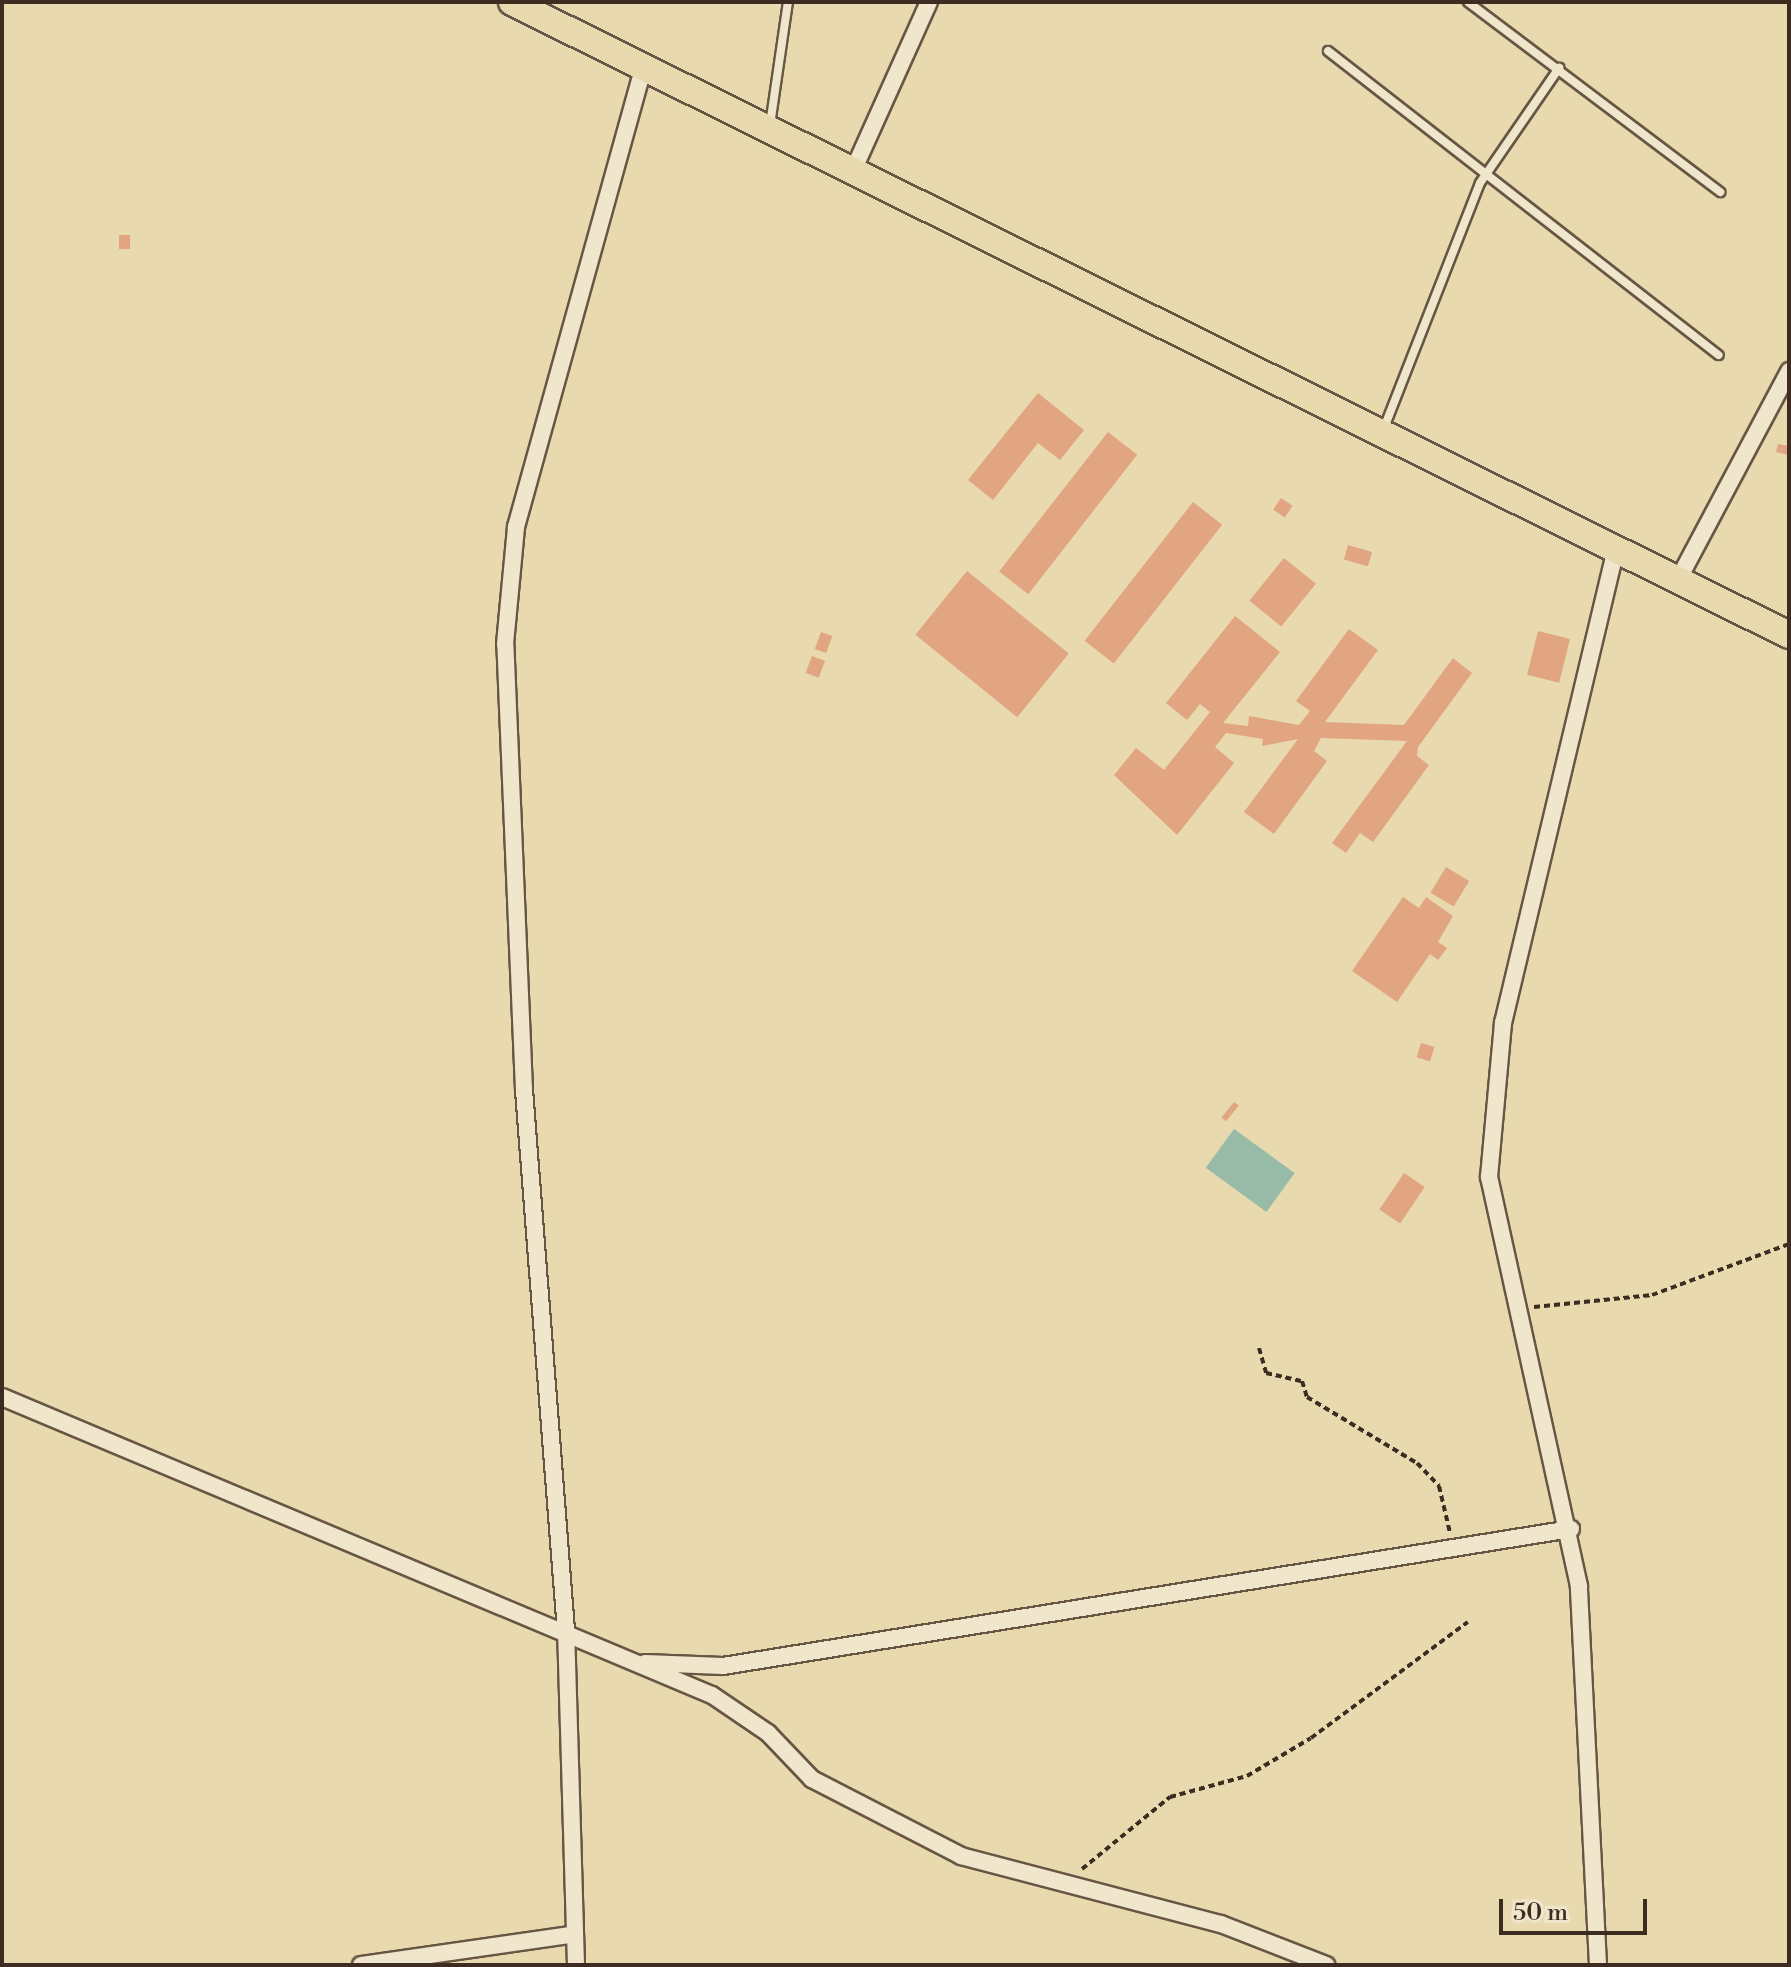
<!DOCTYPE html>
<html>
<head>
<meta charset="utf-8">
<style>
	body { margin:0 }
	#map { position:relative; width:1791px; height:1967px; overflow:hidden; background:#e8d9af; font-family:"Libre Bodoni",serif }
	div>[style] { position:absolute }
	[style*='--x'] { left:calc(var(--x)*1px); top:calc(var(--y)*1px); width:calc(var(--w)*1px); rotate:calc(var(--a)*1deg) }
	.water>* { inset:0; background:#98bba7; transform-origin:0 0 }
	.building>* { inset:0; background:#e1a582; transform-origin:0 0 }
	.path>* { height:4px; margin-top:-2px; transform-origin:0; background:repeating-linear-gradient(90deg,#3e2b21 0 6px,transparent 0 10px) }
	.roads { filter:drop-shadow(2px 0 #685644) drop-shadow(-2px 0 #685644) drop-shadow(0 2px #685644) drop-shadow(0 -2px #685644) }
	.service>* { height:8px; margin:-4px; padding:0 4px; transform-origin:4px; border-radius:4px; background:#f0e6cb }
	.minor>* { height:16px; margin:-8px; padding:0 8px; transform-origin:8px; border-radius:8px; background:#f0e6cb }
	.trunk>* { height:26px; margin:-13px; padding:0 13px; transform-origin:13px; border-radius:13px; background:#e8d9af }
	span { translate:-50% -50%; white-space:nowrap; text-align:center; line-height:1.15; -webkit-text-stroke:7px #f0e6cb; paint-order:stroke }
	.frame { position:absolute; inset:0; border:4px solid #3e2b21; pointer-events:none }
	.scale { position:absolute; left:1499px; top:1899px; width:148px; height:36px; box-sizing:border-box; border:4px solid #3e2b21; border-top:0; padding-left:10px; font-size:24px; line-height:28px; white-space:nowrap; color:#3e2b21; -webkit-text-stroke:6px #f0e6cb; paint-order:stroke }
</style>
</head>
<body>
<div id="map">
	<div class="water">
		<i style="left:1234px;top:1129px;width:75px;height:48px;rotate:36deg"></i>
	</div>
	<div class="building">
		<i style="left:119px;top:235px;width:11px;height:14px"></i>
		<i style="clip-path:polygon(1038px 393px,1084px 430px,1060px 460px,1038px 443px,993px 500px,968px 480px)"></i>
		<i style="left:1108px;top:432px;width:37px;height:177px;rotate:38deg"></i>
		<i style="clip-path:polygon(1778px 444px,1789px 446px,1789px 455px,1776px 452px)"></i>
		<i style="left:1281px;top:498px;width:14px;height:14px;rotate:34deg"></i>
		<i style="left:1193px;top:502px;width:37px;height:176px;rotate:38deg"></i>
		<i style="left:1348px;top:545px;width:25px;height:15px;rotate:16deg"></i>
		<i style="left:1284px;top:558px;width:41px;height:55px;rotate:39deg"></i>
		<i style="left:967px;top:571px;width:131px;height:82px;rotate:39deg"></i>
		<i style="clip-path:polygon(1235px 616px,1280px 652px,1223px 723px,1248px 726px,1249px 716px,1299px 725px,1310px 711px,1296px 701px,1349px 629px,1378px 650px,1325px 722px,1404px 725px,1453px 658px,1472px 673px,1418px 747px,1417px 756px,1429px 765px,1373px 842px,1360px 833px,1346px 853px,1332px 843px,1407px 741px,1321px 738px,1314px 751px,1327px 761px,1274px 834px,1244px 812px,1298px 739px,1262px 746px,1263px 739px,1226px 733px,1215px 747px,1234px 763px,1177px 835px,1114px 775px,1136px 748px,1164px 770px,1210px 712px,1200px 704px,1187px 720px,1166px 703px)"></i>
		<i style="left:1538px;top:631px;width:33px;height:45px;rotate:14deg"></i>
		<i style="left:821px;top:632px;width:12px;height:18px;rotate:20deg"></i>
		<i style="left:812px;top:656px;width:14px;height:18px;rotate:21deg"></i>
		<i style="left:1446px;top:867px;width:27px;height:30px;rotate:31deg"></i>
		<i style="clip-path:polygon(1403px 897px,1419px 908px,1426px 897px,1453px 916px,1438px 942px,1447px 948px,1438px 960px,1430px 954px,1397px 1002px,1352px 971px)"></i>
		<i style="left:1421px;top:1043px;width:14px;height:15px;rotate:17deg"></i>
		<i style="left:1234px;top:1102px;width:6px;height:20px;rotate:39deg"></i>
		<i style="left:1404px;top:1173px;width:25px;height:44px;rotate:34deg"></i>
	</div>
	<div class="path">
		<i style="--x:1534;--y:1307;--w:119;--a:-5.8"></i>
		<i style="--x:1652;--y:1295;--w:146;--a:-20.4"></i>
		<i style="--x:1259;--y:1348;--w:26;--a:74"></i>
		<i style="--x:1266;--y:1373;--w:37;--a:13"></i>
		<i style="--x:1302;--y:1381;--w:17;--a:73"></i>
		<i style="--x:1307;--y:1397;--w:128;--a:31"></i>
		<i style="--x:1417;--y:1463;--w:32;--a:46"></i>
		<i style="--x:1439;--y:1486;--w:48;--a:76.8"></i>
		<i style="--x:1082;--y:1869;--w:114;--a:-39.3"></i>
		<i style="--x:1170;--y:1797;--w:80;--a:-15.3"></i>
		<i style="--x:1247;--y:1776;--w:74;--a:-30.7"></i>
		<i style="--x:1311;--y:1738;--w:195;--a:-36.5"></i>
	</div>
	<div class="roads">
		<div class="service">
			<i style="--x:1468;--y:2;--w:316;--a:37"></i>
			<i style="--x:1328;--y:51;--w:495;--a:37.9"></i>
			<i style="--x:770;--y:125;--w:124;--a:-81.7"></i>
			<i style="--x:1384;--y:428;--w:263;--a:-68.6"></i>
			<i style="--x:1480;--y:183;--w:140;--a:-55.5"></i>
		</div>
		<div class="minor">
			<i style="--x:853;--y:171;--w:185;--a:-65.8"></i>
			<i style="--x:1677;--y:582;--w:239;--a:-62"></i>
			<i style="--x:2;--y:1397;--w:770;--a:22.77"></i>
			<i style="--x:712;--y:1695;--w:68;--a:34.2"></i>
			<i style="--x:768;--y:1733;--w:64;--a:46.3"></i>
			<i style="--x:812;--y:1779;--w:168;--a:27.3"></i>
			<i style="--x:961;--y:1856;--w:269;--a:14.7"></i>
			<i style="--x:1221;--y:1924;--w:113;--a:21.3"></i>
			<i style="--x:645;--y:1663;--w:78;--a:2.2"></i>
			<i style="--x:723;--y:1666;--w:859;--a:-9.18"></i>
			<i style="--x:361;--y:1965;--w:216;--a:-8.2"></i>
			<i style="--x:576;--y:1965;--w:334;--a:-91.7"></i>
			<i style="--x:566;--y:1631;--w:543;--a:-94.44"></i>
			<i style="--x:524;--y:1090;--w:446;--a:-92.4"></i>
			<i style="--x:505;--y:644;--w:118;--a:-84.6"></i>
			<i style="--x:516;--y:527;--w:476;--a:-74.5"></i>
			<i style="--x:1598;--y:1965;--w:379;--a:-92.9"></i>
			<i style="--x:1579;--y:1586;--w:419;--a:-102.4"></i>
			<i style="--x:1489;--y:1177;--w:155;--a:-84.8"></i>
			<i style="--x:1503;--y:1023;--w:486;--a:-76.6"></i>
		</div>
		<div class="trunk">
			<i style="--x:512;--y:2;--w:1425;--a:26.37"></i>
		</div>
	</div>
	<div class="frame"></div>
	<div class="scale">50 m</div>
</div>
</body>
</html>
